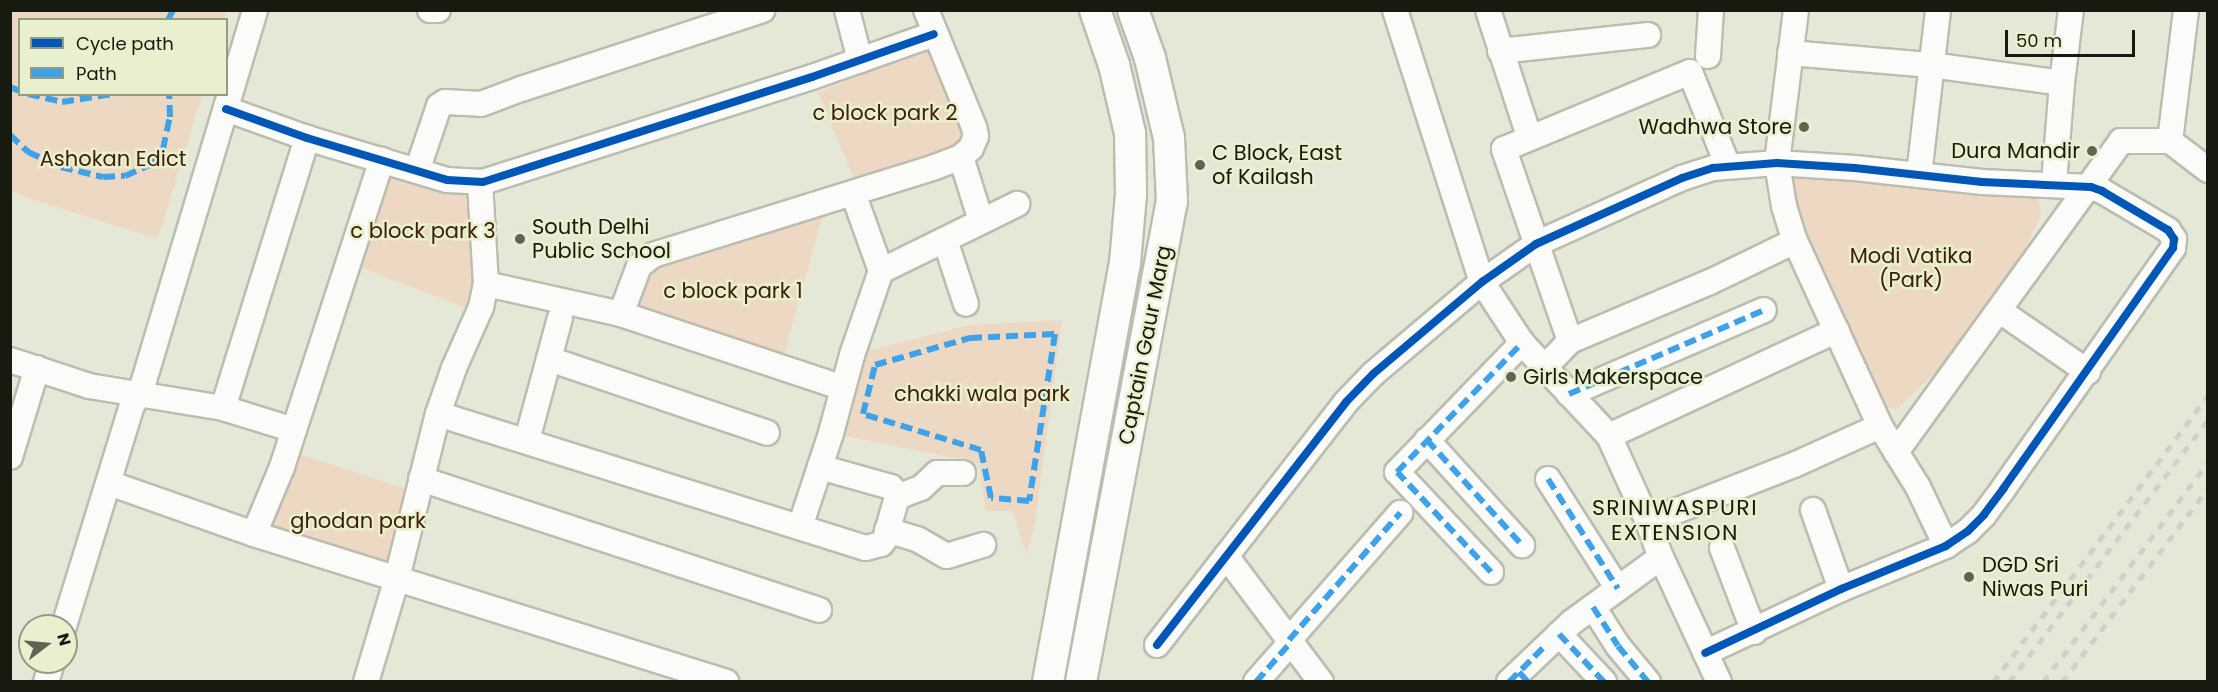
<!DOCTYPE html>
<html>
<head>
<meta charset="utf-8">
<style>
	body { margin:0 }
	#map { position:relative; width:2218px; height:692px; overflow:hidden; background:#e5e8d7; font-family:Poppins,sans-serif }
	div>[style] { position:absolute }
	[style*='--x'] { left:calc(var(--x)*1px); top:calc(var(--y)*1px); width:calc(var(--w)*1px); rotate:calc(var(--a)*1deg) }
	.green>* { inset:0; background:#ecd8c3; transform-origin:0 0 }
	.roads { filter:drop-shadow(2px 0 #babdaf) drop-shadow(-2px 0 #babdaf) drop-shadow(0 2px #babdaf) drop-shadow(0 -2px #babdaf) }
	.minor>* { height:24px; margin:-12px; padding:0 12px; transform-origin:12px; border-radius:12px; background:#fbfcf9 }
	.major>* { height:30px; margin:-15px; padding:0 15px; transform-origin:15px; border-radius:15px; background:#fbfcf9 }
	.rail>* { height:4.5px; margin-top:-2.25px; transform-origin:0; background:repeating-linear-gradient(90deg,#d0d1cc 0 8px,transparent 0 16px) }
	.quiet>* { height:6px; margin-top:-3px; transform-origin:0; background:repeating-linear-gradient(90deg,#3da2e9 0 12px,transparent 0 18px) }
	.cycleway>* { height:8px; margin:-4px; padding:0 4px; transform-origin:4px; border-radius:4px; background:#0057b8 }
	.dots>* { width:16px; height:16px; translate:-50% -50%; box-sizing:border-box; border:3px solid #e9f0cf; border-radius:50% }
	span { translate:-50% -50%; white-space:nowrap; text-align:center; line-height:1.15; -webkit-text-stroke:5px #e9f0cf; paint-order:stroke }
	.park-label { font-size:21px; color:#412006 }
	.poi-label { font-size:21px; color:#171a0e }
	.right { translate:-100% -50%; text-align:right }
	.left { translate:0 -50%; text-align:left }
	.street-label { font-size:21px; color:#171a0e }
	.neighbourhood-label { font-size:22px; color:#171a0e; letter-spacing:1.5px }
	.frame { position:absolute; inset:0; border:12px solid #171a0e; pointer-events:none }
	.legend { position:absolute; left:18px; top:18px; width:210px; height:78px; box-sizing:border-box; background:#e9f0cf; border:2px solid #959a82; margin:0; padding:8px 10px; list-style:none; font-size:18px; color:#171a0e }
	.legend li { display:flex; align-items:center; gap:12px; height:30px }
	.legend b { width:30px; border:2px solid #959a82 }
	.north { position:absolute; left:18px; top:614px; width:60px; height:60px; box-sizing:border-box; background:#e9f0cf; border:2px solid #959a82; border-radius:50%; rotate:74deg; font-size:16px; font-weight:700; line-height:24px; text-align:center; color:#171a0e }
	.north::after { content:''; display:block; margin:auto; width:21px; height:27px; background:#5f6254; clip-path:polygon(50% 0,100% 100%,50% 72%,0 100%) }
	.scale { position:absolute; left:2005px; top:30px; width:130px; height:27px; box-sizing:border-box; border:3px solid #171a0e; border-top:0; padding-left:8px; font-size:18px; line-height:21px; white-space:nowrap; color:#171a0e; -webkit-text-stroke:4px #e9f0cf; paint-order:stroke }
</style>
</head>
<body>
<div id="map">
	<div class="green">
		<i style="clip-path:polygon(11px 10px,227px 11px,224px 20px,20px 20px,20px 94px,202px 95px,158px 239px,34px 200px,11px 191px)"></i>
		<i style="left:931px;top:45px;width:104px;height:123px;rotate:67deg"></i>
		<i style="clip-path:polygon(382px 160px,475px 182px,477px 312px,357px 266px)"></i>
		<i style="clip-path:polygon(1788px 165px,2037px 193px,2041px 215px,2003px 294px,1975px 334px,1896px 410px,1870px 402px,1788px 211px)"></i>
		<i style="clip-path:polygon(808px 203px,823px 215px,778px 375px,608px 319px,634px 259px)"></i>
		<i style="clip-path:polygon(1062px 320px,1034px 530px,1026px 554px,1013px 511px,986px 511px,979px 463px,831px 433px,852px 355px,970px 325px)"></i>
		<i style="left:296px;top:453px;width:129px;height:92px;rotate:18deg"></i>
	</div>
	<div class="roads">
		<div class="minor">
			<i style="--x:430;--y:10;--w:8;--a:0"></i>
			<i style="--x:847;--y:10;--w:52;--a:75.4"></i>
			<i style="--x:1395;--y:10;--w:286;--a:72.3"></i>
			<i style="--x:1482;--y:282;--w:73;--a:56.7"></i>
			<i style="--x:1522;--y:343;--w:127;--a:46.9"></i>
			<i style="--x:1609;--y:436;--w:94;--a:65.6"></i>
			<i style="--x:1648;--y:522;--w:37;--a:70"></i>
			<i style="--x:1661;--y:557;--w:138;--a:65.1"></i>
			<i style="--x:1488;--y:10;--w:133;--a:72"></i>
			<i style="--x:1796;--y:10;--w:154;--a:97.1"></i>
			<i style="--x:1777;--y:163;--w:44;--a:80.8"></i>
			<i style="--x:1784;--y:206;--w:37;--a:73"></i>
			<i style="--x:1795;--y:241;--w:204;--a:65.3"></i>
			<i style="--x:1880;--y:426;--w:72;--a:58.1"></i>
			<i style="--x:1918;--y:487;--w:65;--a:64.6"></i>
			<i style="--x:1500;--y:51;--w:149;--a:-6.2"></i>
			<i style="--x:1790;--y:53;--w:142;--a:4.9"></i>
			<i style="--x:1931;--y:65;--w:132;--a:7.8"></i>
			<i style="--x:1708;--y:56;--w:46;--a:-86.3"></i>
			<i style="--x:226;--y:109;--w:86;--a:19.7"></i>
			<i style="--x:307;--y:138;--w:146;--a:16.7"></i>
			<i style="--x:447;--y:180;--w:36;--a:3"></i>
			<i style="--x:483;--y:182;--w:345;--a:-17.7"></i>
			<i style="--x:812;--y:77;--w:129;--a:-19.4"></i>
			<i style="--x:2170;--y:141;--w:132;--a:-83"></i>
			<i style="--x:961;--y:157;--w:67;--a:72.6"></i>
			<i style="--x:417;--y:171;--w:69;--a:-71.3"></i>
			<i style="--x:439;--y:106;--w:7;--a:-34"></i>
			<i style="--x:445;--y:102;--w:36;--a:3"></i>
			<i style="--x:481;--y:104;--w:43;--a:-20.6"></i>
			<i style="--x:521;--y:89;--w:254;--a:-18.1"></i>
			<i style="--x:1919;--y:175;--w:166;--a:-83.4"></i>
			<i style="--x:2054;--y:183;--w:100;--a:-85.4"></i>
			<i style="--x:2062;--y:83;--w:74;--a:-83"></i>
			<i style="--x:945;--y:240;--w:67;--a:71.8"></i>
			<i style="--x:881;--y:271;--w:152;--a:-26.2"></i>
			<i style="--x:486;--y:284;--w:138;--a:12.5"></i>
			<i style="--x:621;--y:314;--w:234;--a:18.4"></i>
			<i style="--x:2000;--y:311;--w:107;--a:34.7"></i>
			<i style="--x:621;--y:314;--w:51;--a:-69.4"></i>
			<i style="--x:639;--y:266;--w:18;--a:-38"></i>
			<i style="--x:653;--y:255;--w:295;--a:-17.3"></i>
			<i style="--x:935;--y:167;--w:28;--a:-21"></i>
			<i style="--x:961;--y:157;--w:13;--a:-42"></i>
			<i style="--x:971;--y:148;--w:13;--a:-67"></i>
			<i style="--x:976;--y:136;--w:9;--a:-103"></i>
			<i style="--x:974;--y:127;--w:126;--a:-112.3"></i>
			<i style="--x:1570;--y:341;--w:203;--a:-109"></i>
			<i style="--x:1504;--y:149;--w:201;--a:-22.5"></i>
			<i style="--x:1690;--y:72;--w:101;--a:68"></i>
			<i style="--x:549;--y:359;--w:230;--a:18.7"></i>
			<i style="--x:10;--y:360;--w:83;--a:18.2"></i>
			<i style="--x:89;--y:386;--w:136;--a:9.3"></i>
			<i style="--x:223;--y:408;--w:74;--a:17.2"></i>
			<i style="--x:1544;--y:368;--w:37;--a:-46"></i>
			<i style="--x:1570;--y:341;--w:152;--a:-22.9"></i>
			<i style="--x:1710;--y:282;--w:94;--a:-25.8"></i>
			<i style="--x:1569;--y:394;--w:212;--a:-23.3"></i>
			<i style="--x:223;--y:408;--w:283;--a:-72.7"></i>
			<i style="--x:438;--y:414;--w:448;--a:17.4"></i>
			<i style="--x:866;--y:548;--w:16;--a:-15"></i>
			<i style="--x:881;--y:544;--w:6;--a:-51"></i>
			<i style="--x:885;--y:539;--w:44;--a:-74.1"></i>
			<i style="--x:897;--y:497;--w:5;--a:-112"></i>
			<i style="--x:895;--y:492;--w:6;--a:-129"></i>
			<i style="--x:891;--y:487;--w:74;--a:-164.3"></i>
			<i style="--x:1609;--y:436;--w:251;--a:-24.9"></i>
			<i style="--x:527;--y:440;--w:126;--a:-74.9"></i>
			<i style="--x:1427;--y:440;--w:142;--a:47.9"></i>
			<i style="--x:1896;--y:452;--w:384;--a:-54.1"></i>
			<i style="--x:2121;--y:141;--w:49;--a:0"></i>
			<i style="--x:2170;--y:141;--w:48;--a:37.3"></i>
			<i style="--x:10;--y:457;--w:93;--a:-73.1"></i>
			<i style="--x:421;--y:479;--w:419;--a:18.2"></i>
			<i style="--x:1548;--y:479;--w:130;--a:57.5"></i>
			<i style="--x:109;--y:483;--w:154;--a:19.4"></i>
			<i style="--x:254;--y:534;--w:495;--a:17.4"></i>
			<i style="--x:897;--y:497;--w:26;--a:-21"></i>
			<i style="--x:921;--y:488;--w:22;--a:-43"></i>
			<i style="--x:937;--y:473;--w:26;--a:0"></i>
			<i style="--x:1813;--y:510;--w:84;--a:70.5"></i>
			<i style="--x:1648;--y:522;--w:159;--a:-21.4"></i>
			<i style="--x:1796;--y:464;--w:92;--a:-24.3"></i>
			<i style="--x:800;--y:527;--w:99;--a:-71.7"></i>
			<i style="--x:831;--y:433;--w:81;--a:-74.9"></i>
			<i style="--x:852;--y:355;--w:89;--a:-71"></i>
			<i style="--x:881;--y:271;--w:83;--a:-109.7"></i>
			<i style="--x:887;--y:530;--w:31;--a:17"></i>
			<i style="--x:917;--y:539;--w:34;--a:30"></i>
			<i style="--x:947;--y:556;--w:38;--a:-17"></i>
			<i style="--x:254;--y:534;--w:73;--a:-67.3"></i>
			<i style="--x:282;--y:467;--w:323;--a:-72"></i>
			<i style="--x:1722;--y:548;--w:90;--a:69.1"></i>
			<i style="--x:1226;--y:556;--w:158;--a:53"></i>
			<i style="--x:1491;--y:572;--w:137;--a:-133.2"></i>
			<i style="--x:1397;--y:472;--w:180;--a:-45.9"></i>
			<i style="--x:1593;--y:607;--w:46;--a:57.3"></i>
			<i style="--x:1618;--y:646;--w:47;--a:50.2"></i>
			<i style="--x:64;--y:626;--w:231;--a:-72.9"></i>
			<i style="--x:132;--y:405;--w:14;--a:-54"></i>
			<i style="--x:140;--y:394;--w:401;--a:-73.3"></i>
			<i style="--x:1559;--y:634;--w:66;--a:46.8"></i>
			<i style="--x:1289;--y:640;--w:169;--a:-48.8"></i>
			<i style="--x:1157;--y:645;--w:308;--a:-52.1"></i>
			<i style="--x:1346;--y:402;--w:39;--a:-46"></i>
			<i style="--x:1373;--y:374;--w:143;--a:-40.2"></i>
			<i style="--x:1482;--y:282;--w:66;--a:-35.1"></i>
			<i style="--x:1536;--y:244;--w:160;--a:-24.3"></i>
			<i style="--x:1682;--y:178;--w:33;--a:-18"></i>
			<i style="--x:1713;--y:168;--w:64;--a:-4.5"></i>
			<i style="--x:1777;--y:163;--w:78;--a:3.7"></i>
			<i style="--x:1855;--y:168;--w:128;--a:6.3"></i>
			<i style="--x:1982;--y:182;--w:109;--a:2.6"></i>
			<i style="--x:2091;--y:187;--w:12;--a:20"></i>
			<i style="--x:2102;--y:191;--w:77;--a:30.6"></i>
			<i style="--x:2168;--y:230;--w:11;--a:56"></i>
			<i style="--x:2174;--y:239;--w:9;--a:96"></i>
			<i style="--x:2173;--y:248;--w:294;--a:125.2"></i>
			<i style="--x:2004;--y:488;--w:34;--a:127"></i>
			<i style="--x:1984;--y:515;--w:23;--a:135"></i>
			<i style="--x:1968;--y:531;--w:27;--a:146"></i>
			<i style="--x:1946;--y:546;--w:113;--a:157.7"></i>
			<i style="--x:1841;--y:589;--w:150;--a:154.8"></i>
			<i style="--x:46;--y:682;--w:21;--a:-73"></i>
			<i style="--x:366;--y:682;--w:109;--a:-73.4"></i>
			<i style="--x:397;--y:578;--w:169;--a:-76"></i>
			<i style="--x:438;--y:414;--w:49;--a:-70.8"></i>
			<i style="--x:454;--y:368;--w:67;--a:-66.1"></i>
			<i style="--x:481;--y:307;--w:24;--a:-78"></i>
			<i style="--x:486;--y:284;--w:102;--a:-93.4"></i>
			<i style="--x:1256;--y:682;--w:53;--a:-48.8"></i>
			<i style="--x:1509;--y:682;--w:87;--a:-43.6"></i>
			<i style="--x:1572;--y:622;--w:110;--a:-36.1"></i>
		</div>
		<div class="major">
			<i style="--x:1048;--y:682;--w:426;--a:-79.6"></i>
			<i style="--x:1125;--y:263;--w:69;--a:-85"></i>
			<i style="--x:1131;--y:194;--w:61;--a:-90.9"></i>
			<i style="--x:1130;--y:133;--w:70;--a:-103.2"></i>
			<i style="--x:1114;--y:65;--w:58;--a:-109.1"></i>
			<i style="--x:1081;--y:682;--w:489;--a:-79.3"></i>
			<i style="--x:1172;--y:202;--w:64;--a:-92.7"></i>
			<i style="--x:1169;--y:138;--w:82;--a:-103.4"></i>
			<i style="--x:1150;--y:58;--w:51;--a:-109.5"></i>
		</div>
	</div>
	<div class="rail">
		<i style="--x:1993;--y:682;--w:358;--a:-53.1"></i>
		<i style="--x:2009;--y:682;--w:329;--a:-52.8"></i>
		<i style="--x:2043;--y:682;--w:275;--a:-53.1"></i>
		<i style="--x:2062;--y:682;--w:243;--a:-53"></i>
	</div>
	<div class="quiet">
		<i style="--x:168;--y:20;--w:11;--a:-63"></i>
		<i style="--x:10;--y:87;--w:11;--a:22"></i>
		<i style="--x:28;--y:94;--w:35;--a:13"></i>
		<i style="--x:62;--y:102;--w:51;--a:-9.1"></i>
		<i style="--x:10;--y:135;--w:25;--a:43"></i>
		<i style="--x:28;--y:152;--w:36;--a:24"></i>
		<i style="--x:61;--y:167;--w:43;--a:13.4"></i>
		<i style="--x:103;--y:177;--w:22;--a:-3"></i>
		<i style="--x:125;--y:176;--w:27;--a:-24"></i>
		<i style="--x:150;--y:165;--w:21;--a:-51"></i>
		<i style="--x:163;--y:149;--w:33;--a:-78"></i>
		<i style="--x:170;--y:117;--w:23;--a:-92"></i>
		<i style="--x:1055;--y:334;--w:169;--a:98.8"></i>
		<i style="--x:1029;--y:501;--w:38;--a:-175"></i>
		<i style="--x:991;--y:498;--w:49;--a:-101.8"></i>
		<i style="--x:981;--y:450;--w:123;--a:-163"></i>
		<i style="--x:863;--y:414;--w:50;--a:-76.2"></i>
		<i style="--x:875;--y:365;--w:99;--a:-15.9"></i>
		<i style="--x:970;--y:338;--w:85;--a:-2.7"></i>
		<i style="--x:1569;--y:394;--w:212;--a:-23.3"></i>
		<i style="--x:1427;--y:440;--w:142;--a:47.9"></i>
		<i style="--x:1548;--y:479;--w:130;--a:57.5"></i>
		<i style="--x:1491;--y:572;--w:137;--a:-133.2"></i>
		<i style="--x:1397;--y:472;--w:180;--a:-45.9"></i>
		<i style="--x:1593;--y:607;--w:46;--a:57.3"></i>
		<i style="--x:1618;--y:646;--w:47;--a:50.2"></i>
		<i style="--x:1559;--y:634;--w:66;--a:46.8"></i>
		<i style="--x:1289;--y:640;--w:169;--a:-48.8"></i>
		<i style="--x:1519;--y:672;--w:13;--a:48"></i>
		<i style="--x:1256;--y:682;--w:53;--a:-48.8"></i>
		<i style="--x:1509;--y:682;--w:51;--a:-45"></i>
	</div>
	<div class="cycleway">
		<i style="--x:226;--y:109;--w:86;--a:19.7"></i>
		<i style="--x:307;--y:138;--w:146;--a:16.7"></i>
		<i style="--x:447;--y:180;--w:36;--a:3"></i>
		<i style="--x:483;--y:182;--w:345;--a:-17.7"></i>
		<i style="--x:812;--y:77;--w:129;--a:-19.4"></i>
		<i style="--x:1157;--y:645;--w:308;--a:-52.1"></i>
		<i style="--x:1346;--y:402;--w:39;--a:-46"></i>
		<i style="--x:1373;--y:374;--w:143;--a:-40.2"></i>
		<i style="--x:1482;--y:282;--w:66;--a:-35.1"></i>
		<i style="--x:1536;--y:244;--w:160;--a:-24.3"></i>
		<i style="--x:1682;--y:178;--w:33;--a:-18"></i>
		<i style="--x:1713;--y:168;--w:64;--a:-4.5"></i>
		<i style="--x:1777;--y:163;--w:78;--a:3.7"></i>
		<i style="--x:1855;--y:168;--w:128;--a:6.3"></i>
		<i style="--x:1982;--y:182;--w:109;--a:2.6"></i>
		<i style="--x:2091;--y:187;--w:12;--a:20"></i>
		<i style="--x:2102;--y:191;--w:77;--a:30.6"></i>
		<i style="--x:2168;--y:230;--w:11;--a:56"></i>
		<i style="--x:2174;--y:239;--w:9;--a:96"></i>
		<i style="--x:2173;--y:248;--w:294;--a:125.2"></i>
		<i style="--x:2004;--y:488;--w:34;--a:127"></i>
		<i style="--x:1984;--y:515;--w:23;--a:135"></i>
		<i style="--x:1968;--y:531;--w:27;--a:146"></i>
		<i style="--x:1946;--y:546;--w:113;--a:157.7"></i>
		<i style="--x:1841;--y:589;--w:150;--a:154.8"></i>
	</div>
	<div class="dots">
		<i style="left:1804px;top:127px;background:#5f6254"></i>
		<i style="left:2092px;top:151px;background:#5f6254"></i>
		<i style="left:1200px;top:165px;background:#5f6254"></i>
		<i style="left:520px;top:239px;background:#5f6254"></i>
		<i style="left:1511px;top:377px;background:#5f6254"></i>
		<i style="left:1969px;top:577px;background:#5f6254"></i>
	</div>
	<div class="park-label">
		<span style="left:885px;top:113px">c block park 2</span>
		<span style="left:113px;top:159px">Ashokan Edict</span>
		<span style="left:423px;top:231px">c block park 3</span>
		<span style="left:1911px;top:268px">Modi Vatika<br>(Park)</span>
		<span style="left:733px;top:291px">c block park 1</span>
		<span style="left:982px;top:394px">chakki wala park</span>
		<span style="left:358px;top:521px">ghodan park</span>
	</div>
	<div class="poi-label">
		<span class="right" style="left:1792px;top:127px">Wadhwa Store</span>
		<span class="right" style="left:2080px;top:151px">Dura Mandir</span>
		<span class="left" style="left:1212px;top:165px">C Block, East<br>of Kailash</span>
		<span class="left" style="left:532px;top:239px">South Delhi<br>Public School</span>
		<span class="left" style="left:1523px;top:377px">Girls Makerspace</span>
		<span class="left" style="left:1982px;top:577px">DGD Sri<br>Niwas Puri</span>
	</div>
	<div class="street-label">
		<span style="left:1145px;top:345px;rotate:-79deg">Captain Gaur Marg</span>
	</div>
	<div class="neighbourhood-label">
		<span style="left:1675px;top:520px">SRINIWASPURI<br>EXTENSION</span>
	</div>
	<div class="frame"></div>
	<ul class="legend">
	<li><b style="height:8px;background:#0057b8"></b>Cycle path</li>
	<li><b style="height:8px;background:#3da2e9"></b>Path</li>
	</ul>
	<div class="north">N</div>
	<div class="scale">50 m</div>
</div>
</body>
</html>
